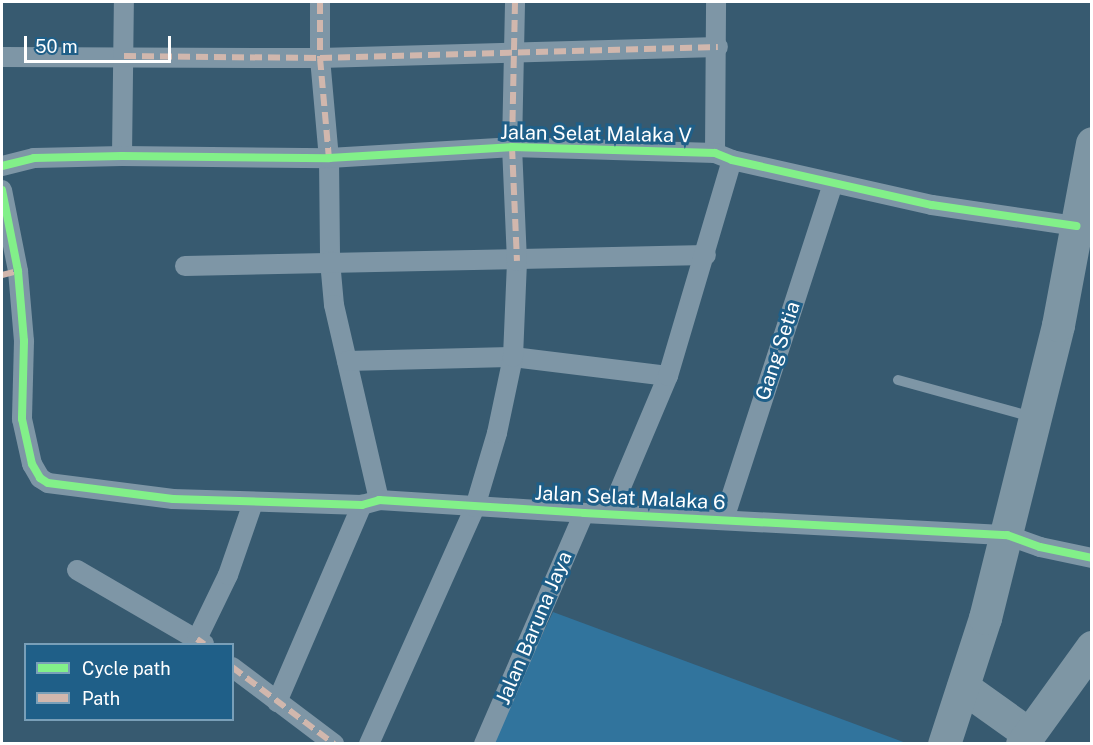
<!DOCTYPE html>
<html>
<head>
<meta charset="utf-8">
<style>
	body { margin:0 }
	#map { position:relative; width:1093px; height:745px; overflow:hidden; background:#375a70; font-family:"Public Sans",sans-serif }
	div>[style] { position:absolute }
	[style*='--x'] { left:calc(var(--x)*1px); top:calc(var(--y)*1px); width:calc(var(--w)*1px); rotate:calc(var(--a)*1deg) }
	.green>* { inset:0; background:#31749d }
	.service>* { height:10px; margin:-5px; padding:0 5px; transform-origin:5px; border-radius:5px; background:#7e96a6 }
	.minor>* { height:20px; margin:-10px; padding:0 10px; transform-origin:10px; border-radius:10px; background:#7e96a6 }
	.trunk>* { height:33px; margin:-16.5px; padding:0 16.5px; transform-origin:16.5px; border-radius:16.5px; background:#7e96a4 }
	.quiet>* { height:6px; margin-top:-3px; transform-origin:0; background:repeating-linear-gradient(90deg,#d1b7ad 0 12px,transparent 0 18px) }
	.cycleway>* { height:8px; margin:-4px; padding:0 4px; transform-origin:4px; border-radius:4px; background:#82f089 }
	span { translate:-50% -50%; white-space:nowrap; text-align:center; line-height:1.15; -webkit-text-stroke:6px #1f5f88; paint-order:stroke }
	.street-label { font-size:20px; color:#fff }
	.frame { position:absolute; inset:0; border:3px solid #fff; pointer-events:none }
	.legend { position:absolute; left:24px; top:643px; width:210px; height:78px; box-sizing:border-box; background:#1f5f88; border:2px solid #799fb8; margin:0; padding:8px 10px; list-style:none; font-size:18px; color:#fff }
	.legend li { display:flex; align-items:center; gap:12px; height:30px }
	.legend b { width:30px; border:2px solid #799fb8 }
	.scale { position:absolute; left:24px; top:36px; width:147px; height:27px; box-sizing:border-box; border:3px solid #fff; border-top:0; padding-left:8px; font-size:18px; line-height:21px; white-space:nowrap; color:#fff; -webkit-text-stroke:4px #1f5f88; paint-order:stroke }
</style>
</head>
<body>
<div id="map">
	<div class="green">
		<i style="clip-path:polygon(553px 612px,906px 743px,490px 744px)"></i>
	</div>
	<div class="service">
		<i style="--x:898;--y:380;--w:139;--a:15.4"></i>
	</div>
	<div class="minor">
		<i style="--x:320;--y:2;--w:56;--a:90"></i>
		<i style="--x:320;--y:58;--w:100;--a:84.9"></i>
		<i style="--x:329;--y:158;--w:103;--a:89.4"></i>
		<i style="--x:330;--y:261;--w:44;--a:84.8"></i>
		<i style="--x:334;--y:305;--w:200;--a:77"></i>
		<i style="--x:2;--y:57;--w:318;--a:0.2"></i>
		<i style="--x:320;--y:58;--w:398;--a:-1.6"></i>
		<i style="--x:715;--y:153;--w:151;--a:-89.6"></i>
		<i style="--x:122;--y:156;--w:154;--a:-89.3"></i>
		<i style="--x:2;--y:166;--w:33;--a:-14"></i>
		<i style="--x:34;--y:158;--w:88;--a:-1.3"></i>
		<i style="--x:122;--y:156;--w:207;--a:0.6"></i>
		<i style="--x:329;--y:158;--w:183;--a:-3.4"></i>
		<i style="--x:512;--y:147;--w:203;--a:1.7"></i>
		<i style="--x:715;--y:153;--w:18;--a:22"></i>
		<i style="--x:732;--y:160;--w:205;--a:12.7"></i>
		<i style="--x:932;--y:205;--w:146;--a:8.3"></i>
		<i style="--x:2;--y:190;--w:83;--a:78.8"></i>
		<i style="--x:18;--y:271;--w:70;--a:85.1"></i>
		<i style="--x:24;--y:341;--w:78;--a:91.5"></i>
		<i style="--x:22;--y:419;--w:46;--a:77.5"></i>
		<i style="--x:32;--y:464;--w:16;--a:60"></i>
		<i style="--x:40;--y:478;--w:9;--a:32"></i>
		<i style="--x:48;--y:483;--w:126;--a:7.3"></i>
		<i style="--x:173;--y:499;--w:189;--a:1.8"></i>
		<i style="--x:362;--y:505;--w:18;--a:-16"></i>
		<i style="--x:379;--y:500;--w:205;--a:3.6"></i>
		<i style="--x:584;--y:513;--w:424;--a:3"></i>
		<i style="--x:1007;--y:535;--w:35;--a:20"></i>
		<i style="--x:1040;--y:547;--w:53;--a:11.9"></i>
		<i style="--x:185;--y:266;--w:521;--a:-1.21"></i>
		<i style="--x:347;--y:361;--w:166;--a:-1.4"></i>
		<i style="--x:513;--y:357;--w:156;--a:7"></i>
		<i style="--x:610;--y:513;--w:149;--a:-67.1"></i>
		<i style="--x:668;--y:376;--w:225;--a:-73.5"></i>
		<i style="--x:724;--y:519;--w:353;--a:-72"></i>
		<i style="--x:77;--y:570;--w:147;--a:30.2"></i>
		<i style="--x:197;--y:639;--w:71;--a:-64.2"></i>
		<i style="--x:228;--y:575;--w:76;--a:-70.9"></i>
		<i style="--x:232;--y:667;--w:128;--a:37"></i>
		<i style="--x:277;--y:702;--w:215;--a:-66.7"></i>
		<i style="--x:369;--y:744;--w:260;--a:-65.9"></i>
		<i style="--x:475;--y:507;--w:77;--a:-73.4"></i>
		<i style="--x:497;--y:433;--w:78;--a:-78.1"></i>
		<i style="--x:513;--y:357;--w:96;--a:-87.6"></i>
		<i style="--x:517;--y:261;--w:114;--a:-92.5"></i>
		<i style="--x:512;--y:147;--w:145;--a:-88.8"></i>
		<i style="--x:484;--y:744;--w:252;--a:-66.6"></i>
	</div>
	<div class="trunk">
		<i style="--x:963;--y:687;--w:81;--a:35.5"></i>
		<i style="--x:944;--y:744;--w:133;--a:-72"></i>
		<i style="--x:985;--y:618;--w:302;--a:-76"></i>
		<i style="--x:1058;--y:325;--w:185;--a:-79.4"></i>
		<i style="--x:1022;--y:744;--w:120;--a:-54.2"></i>
	</div>
	<div class="quiet">
		<i style="--x:320;--y:2;--w:56;--a:90"></i>
		<i style="--x:320;--y:58;--w:100;--a:84.9"></i>
		<i style="--x:515;--y:2;--w:145;--a:91.2"></i>
		<i style="--x:512;--y:147;--w:114;--a:87.5"></i>
		<i style="--x:124;--y:56;--w:196;--a:0.6"></i>
		<i style="--x:320;--y:58;--w:398;--a:-1.6"></i>
		<i style="--x:2;--y:275;--w:16;--a:-14"></i>
		<i style="--x:197;--y:639;--w:9;--a:36"></i>
		<i style="--x:232;--y:667;--w:128;--a:37"></i>
	</div>
	<div class="cycleway">
		<i style="--x:2;--y:166;--w:33;--a:-14"></i>
		<i style="--x:34;--y:158;--w:88;--a:-1.3"></i>
		<i style="--x:122;--y:156;--w:207;--a:0.6"></i>
		<i style="--x:329;--y:158;--w:183;--a:-3.4"></i>
		<i style="--x:512;--y:147;--w:203;--a:1.7"></i>
		<i style="--x:715;--y:153;--w:18;--a:22"></i>
		<i style="--x:732;--y:160;--w:205;--a:12.7"></i>
		<i style="--x:932;--y:205;--w:146;--a:8.3"></i>
		<i style="--x:2;--y:190;--w:83;--a:78.8"></i>
		<i style="--x:18;--y:271;--w:70;--a:85.1"></i>
		<i style="--x:24;--y:341;--w:78;--a:91.5"></i>
		<i style="--x:22;--y:419;--w:46;--a:77.5"></i>
		<i style="--x:32;--y:464;--w:16;--a:60"></i>
		<i style="--x:40;--y:478;--w:9;--a:32"></i>
		<i style="--x:48;--y:483;--w:126;--a:7.3"></i>
		<i style="--x:173;--y:499;--w:189;--a:1.8"></i>
		<i style="--x:362;--y:505;--w:18;--a:-16"></i>
		<i style="--x:379;--y:500;--w:205;--a:3.6"></i>
		<i style="--x:584;--y:513;--w:424;--a:3"></i>
		<i style="--x:1007;--y:535;--w:35;--a:20"></i>
		<i style="--x:1040;--y:547;--w:53;--a:11.9"></i>
	</div>
	<div class="street-label">
		<span style="left:596px;top:134px;rotate:1deg">Jalan Selat Malaka V</span>
		<span style="left:778px;top:351px;rotate:-72deg">Gang Setia</span>
		<span style="left:630px;top:498px;rotate:3deg">Jalan Selat Malaka 6</span>
		<span style="left:534px;top:628px;rotate:-67deg">Jalan Baruna Jaya</span>
	</div>
	<div class="frame"></div>
	<ul class="legend">
	<li><b style="height:8px;background:#82f089"></b>Cycle path</li>
	<li><b style="height:8px;background:#d1b7ad"></b>Path</li>
	</ul>
	<div class="scale">50 m</div>
</div>
</body>
</html>
